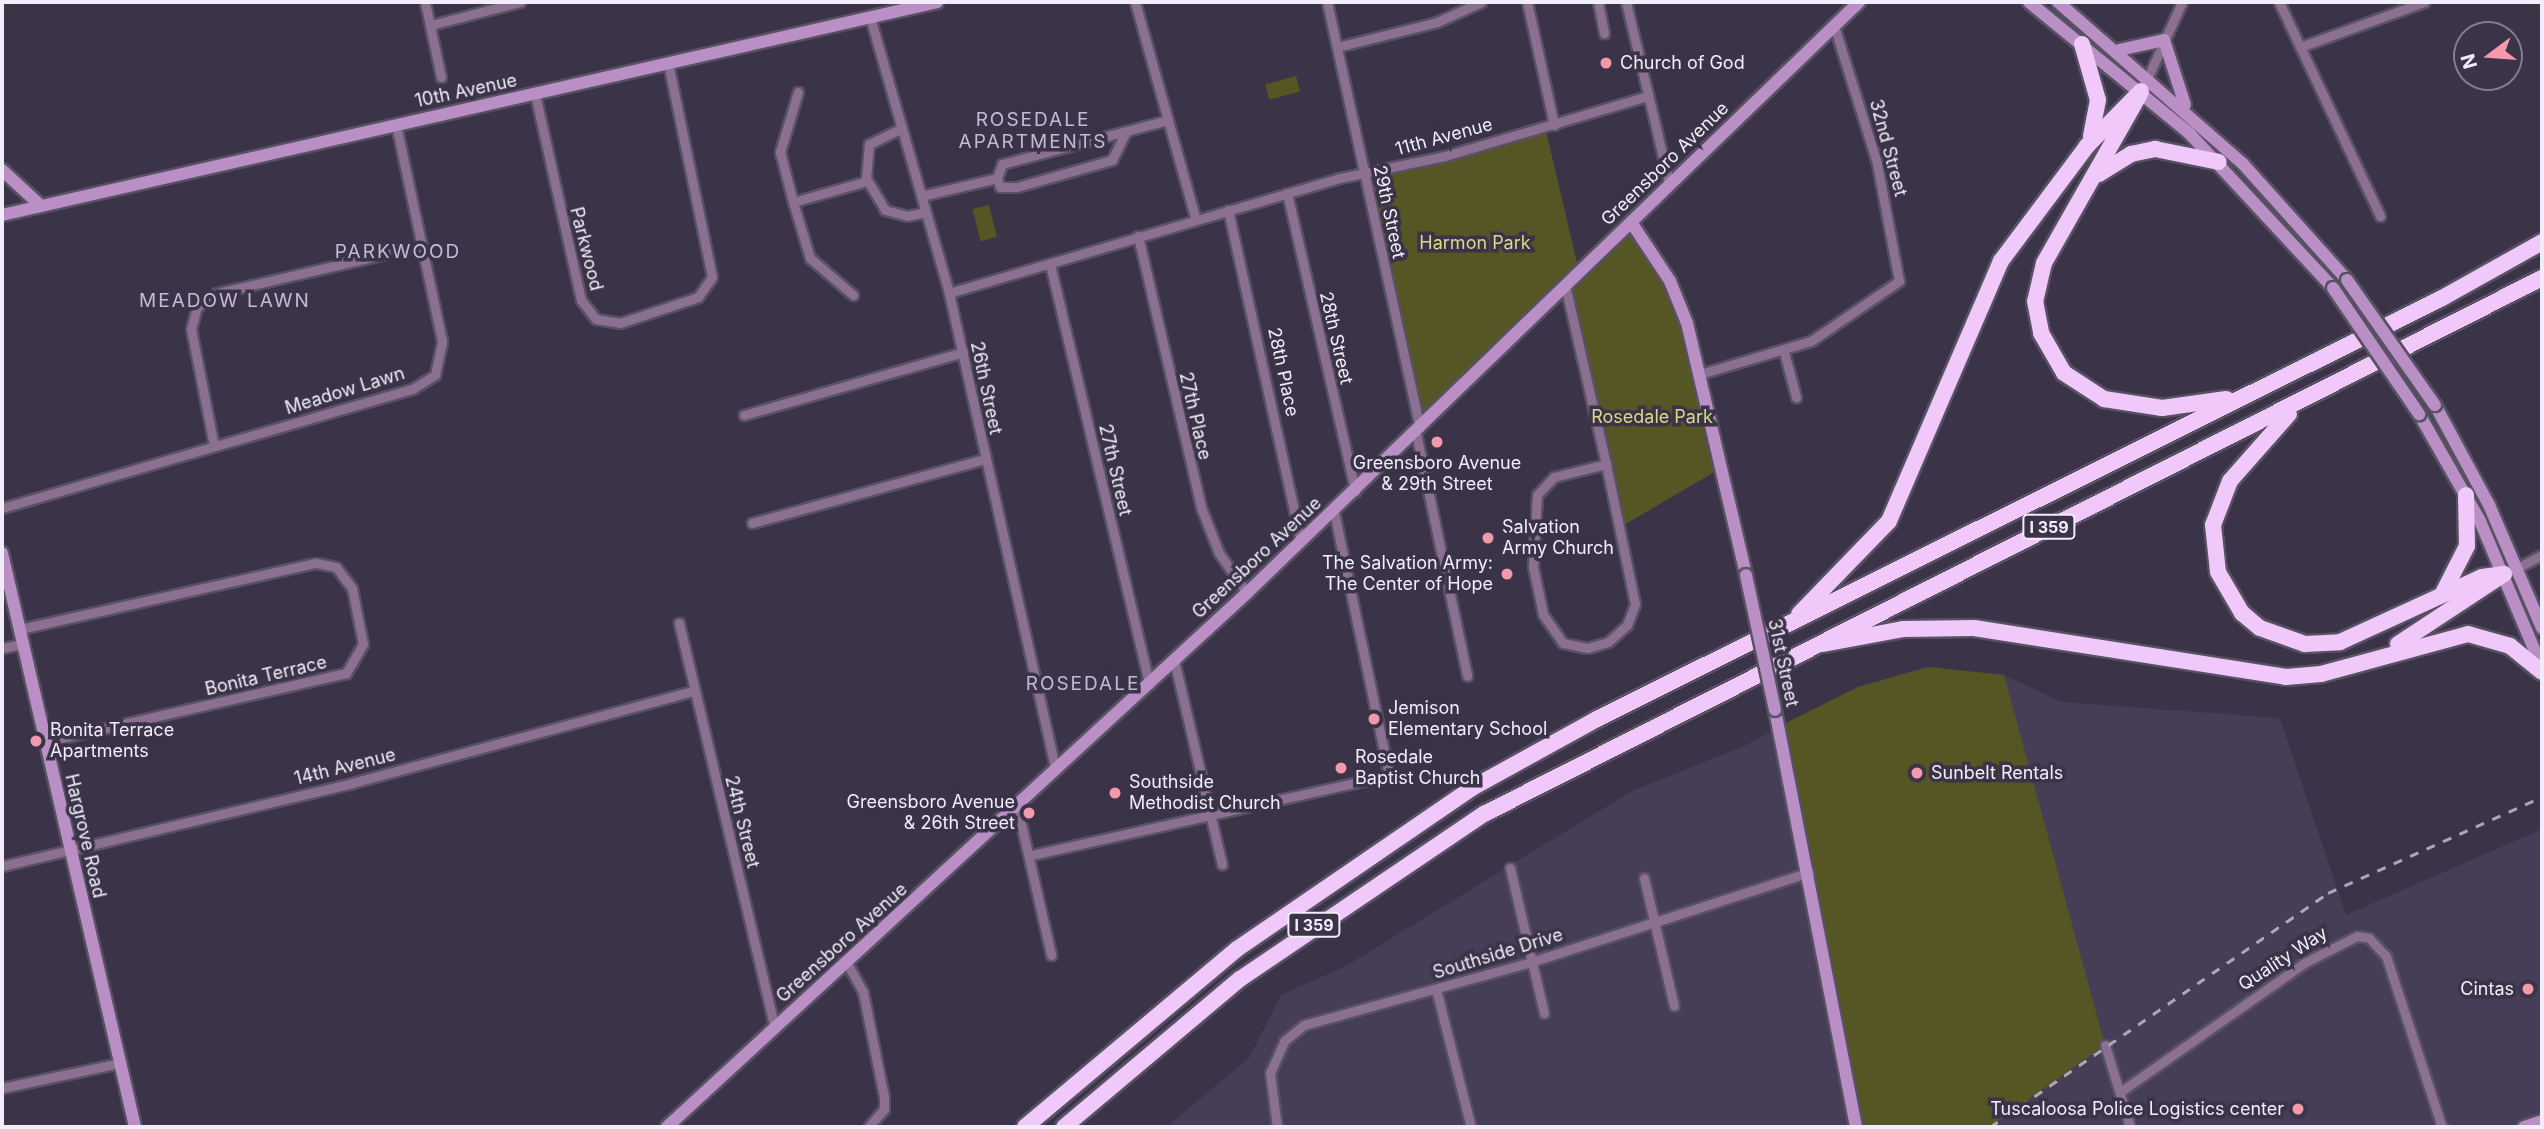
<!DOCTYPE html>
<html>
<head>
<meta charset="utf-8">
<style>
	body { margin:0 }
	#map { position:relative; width:2544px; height:1129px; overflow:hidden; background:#3b3347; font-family:Inter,sans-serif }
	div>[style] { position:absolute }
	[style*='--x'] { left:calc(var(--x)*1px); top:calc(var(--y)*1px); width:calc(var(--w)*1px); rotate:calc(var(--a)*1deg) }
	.built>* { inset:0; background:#463d56 }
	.green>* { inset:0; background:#555624; transform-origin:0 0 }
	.roads { filter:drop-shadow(2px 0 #585164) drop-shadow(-2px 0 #585164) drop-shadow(0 2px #585164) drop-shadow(0 -2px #585164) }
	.street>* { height:9px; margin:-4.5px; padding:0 4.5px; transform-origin:4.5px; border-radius:4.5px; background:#8b7092 }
	.secondary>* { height:12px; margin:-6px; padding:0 6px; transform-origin:6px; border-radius:6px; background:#ba8fc5 }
	.highway>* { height:16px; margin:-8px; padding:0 8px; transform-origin:8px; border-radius:8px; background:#f0c8fa }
	.rail>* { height:2.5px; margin-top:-1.25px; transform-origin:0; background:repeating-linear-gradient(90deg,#aca6b6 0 9px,transparent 0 18px) }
	.bridges { filter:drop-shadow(2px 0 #585164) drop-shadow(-2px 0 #585164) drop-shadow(0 2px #585164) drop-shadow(0 -2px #585164) }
	.secondary-bridge>* { height:12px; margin:-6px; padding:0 6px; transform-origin:6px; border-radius:6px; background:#ba8fc5 }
	.dots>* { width:19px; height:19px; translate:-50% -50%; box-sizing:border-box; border:4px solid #3b3347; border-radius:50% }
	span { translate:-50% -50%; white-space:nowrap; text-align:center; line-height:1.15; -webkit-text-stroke:7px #3b3347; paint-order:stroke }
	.shield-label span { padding:2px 5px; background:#3b3347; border:2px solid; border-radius:5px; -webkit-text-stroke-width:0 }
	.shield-label { font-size:16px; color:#f1edfa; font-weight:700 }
	.poi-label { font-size:18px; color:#f1edfa }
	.left { translate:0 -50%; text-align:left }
	.right { translate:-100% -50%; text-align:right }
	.street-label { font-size:18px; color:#f1edfa }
	.park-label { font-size:18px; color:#d7da89 }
	.neighbourhood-label { font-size:19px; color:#c3bad3; letter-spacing:2px }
	.frame { position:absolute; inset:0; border:4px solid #f1edfa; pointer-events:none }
	.north { position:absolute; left:2453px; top:21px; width:70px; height:70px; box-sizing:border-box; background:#3b3347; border:2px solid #847d8f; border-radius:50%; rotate:254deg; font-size:19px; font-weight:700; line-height:28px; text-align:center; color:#f1edfa }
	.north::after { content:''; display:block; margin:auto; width:24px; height:32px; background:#f29aac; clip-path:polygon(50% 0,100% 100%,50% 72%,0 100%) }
</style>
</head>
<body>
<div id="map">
	<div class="built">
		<i style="clip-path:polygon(1928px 667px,2004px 675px,2062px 702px,2280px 718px,2346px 915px,2542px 829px,2542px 1127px,1166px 1127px,1249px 1058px,1281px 995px,1346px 966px,1632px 791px,1744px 746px,1858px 687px)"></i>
	</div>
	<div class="green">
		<i style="left:1296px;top:76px;width:16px;height:32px;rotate:75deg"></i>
		<i style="clip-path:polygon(1545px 127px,1579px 271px,1631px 222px,1670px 281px,1721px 468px,1619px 528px,1565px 286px,1420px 428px,1364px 174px)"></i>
		<i style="left:989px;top:205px;width:33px;height:17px;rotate:76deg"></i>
		<i style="clip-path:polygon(1928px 667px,2004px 675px,2105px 1045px,1990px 1127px,1855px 1127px,1778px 727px,1858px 687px)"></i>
	</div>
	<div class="roads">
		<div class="street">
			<i style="--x:425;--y:2;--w:77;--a:78"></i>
			<i style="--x:1135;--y:2;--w:226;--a:74.4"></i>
			<i style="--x:1327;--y:2;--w:436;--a:77.7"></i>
			<i style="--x:1527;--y:2;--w:126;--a:77.6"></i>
			<i style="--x:1598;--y:2;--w:32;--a:79"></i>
			<i style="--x:1626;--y:2;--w:186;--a:76.6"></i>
			<i style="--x:2279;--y:2;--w:237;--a:64.7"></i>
			<i style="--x:870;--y:17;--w:287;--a:74"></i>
			<i style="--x:949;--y:293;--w:488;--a:77.4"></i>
			<i style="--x:431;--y:25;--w:92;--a:-14.5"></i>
			<i style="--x:1337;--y:47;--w:103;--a:-14"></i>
			<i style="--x:1437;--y:22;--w:48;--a:-24.4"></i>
			<i style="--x:2300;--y:47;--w:132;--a:-19.9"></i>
			<i style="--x:2148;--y:77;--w:82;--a:-65.6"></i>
			<i style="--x:798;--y:92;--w:63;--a:106.7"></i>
			<i style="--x:780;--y:152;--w:52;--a:75.4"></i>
			<i style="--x:793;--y:202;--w:59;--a:73.1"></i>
			<i style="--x:810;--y:258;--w:57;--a:40.7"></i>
			<i style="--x:535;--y:94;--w:211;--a:77.4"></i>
			<i style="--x:581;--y:300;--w:24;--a:52"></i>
			<i style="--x:596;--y:319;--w:24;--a:9"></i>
			<i style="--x:620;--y:323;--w:82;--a:-18.4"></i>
			<i style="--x:698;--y:297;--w:24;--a:-55"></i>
			<i style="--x:712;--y:277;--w:218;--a:-101.6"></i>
			<i style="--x:902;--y:128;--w:37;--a:154"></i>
			<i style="--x:869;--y:144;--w:34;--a:95"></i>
			<i style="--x:866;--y:178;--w:37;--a:59"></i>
			<i style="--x:885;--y:210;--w:23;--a:15"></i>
			<i style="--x:907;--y:216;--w:19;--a:-12"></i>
			<i style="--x:997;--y:178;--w:9;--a:72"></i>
			<i style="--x:1000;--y:187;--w:17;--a:0"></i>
			<i style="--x:1017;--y:187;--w:99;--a:-15.9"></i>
			<i style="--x:1112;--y:160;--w:32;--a:-64"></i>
			<i style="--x:1287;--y:193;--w:306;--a:77.1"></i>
			<i style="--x:921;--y:196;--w:78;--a:-13.3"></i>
			<i style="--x:997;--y:178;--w:15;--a:-70"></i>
			<i style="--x:1002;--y:164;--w:171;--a:-14.9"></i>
			<i style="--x:793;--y:202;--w:77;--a:-15.8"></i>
			<i style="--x:1228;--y:210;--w:339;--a:77.6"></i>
			<i style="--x:1138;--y:236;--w:281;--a:76.9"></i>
			<i style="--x:1202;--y:510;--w:46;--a:68.4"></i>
			<i style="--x:1219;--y:553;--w:49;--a:55"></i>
			<i style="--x:1050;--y:264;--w:432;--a:76.7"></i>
			<i style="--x:1565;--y:285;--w:184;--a:77.1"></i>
			<i style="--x:1606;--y:464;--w:143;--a:78.3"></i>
			<i style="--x:1635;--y:604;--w:22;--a:111"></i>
			<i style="--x:1627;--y:625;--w:25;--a:138"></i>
			<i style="--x:1608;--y:642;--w:22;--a:164"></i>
			<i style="--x:1587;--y:648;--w:25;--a:-168"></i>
			<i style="--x:1563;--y:643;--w:35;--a:-125"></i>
			<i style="--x:1543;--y:614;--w:48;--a:-102"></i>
			<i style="--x:1533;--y:567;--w:72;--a:-86.8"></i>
			<i style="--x:1537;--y:495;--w:25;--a:-47"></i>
			<i style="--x:1554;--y:477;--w:54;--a:-14"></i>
			<i style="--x:949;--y:293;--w:408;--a:-16.4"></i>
			<i style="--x:1340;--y:178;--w:107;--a:-11.8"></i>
			<i style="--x:1445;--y:156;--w:212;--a:-16.5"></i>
			<i style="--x:1784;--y:352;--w:47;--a:75.1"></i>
			<i style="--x:1700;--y:374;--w:116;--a:-16.6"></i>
			<i style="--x:1811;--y:341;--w:107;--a:-34.3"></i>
			<i style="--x:1899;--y:281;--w:120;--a:-100.6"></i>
			<i style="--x:1877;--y:163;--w:144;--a:-107.4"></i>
			<i style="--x:744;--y:415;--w:228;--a:-16"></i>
			<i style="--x:1416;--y:433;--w:248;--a:78.1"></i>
			<i style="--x:214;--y:446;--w:119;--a:-101.1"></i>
			<i style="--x:191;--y:329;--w:23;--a:-75"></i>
			<i style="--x:197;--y:307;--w:24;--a:-35"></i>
			<i style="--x:217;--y:293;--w:209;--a:-13"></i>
			<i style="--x:2;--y:508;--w:429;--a:-16.2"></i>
			<i style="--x:414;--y:388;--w:25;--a:-32"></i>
			<i style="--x:435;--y:375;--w:35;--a:-78"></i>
			<i style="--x:442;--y:341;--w:222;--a:-102"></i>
			<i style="--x:752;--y:523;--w:242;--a:-15.4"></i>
			<i style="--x:2519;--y:567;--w:26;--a:-28"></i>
			<i style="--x:679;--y:623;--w:416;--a:76.7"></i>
			<i style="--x:20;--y:629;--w:303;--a:-12.6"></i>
			<i style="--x:316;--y:563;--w:20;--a:11"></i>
			<i style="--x:336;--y:567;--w:26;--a:53"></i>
			<i style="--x:352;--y:588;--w:57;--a:78.9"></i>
			<i style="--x:363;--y:644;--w:34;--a:120"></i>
			<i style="--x:346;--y:673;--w:309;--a:167.1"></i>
			<i style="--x:2;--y:648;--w:21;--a:-11"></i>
			<i style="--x:1174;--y:660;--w:210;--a:76.8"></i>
			<i style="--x:1017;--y:806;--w:153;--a:77.1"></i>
			<i style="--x:1032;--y:855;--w:366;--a:-12.6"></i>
			<i style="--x:1389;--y:775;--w:270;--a:-101.8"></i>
			<i style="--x:2;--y:866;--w:360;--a:-13.3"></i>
			<i style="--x:352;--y:783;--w:354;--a:-15.1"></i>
			<i style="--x:1510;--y:868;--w:149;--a:76.8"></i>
			<i style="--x:1644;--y:878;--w:131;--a:76.8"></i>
			<i style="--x:847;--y:963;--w:33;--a:61"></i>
			<i style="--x:863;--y:992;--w:107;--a:78.7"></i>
			<i style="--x:884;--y:1097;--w:12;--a:90"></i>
			<i style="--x:884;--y:1109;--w:23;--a:131"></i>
			<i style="--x:1436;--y:989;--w:142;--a:75.8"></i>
			<i style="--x:2105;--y:1045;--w:86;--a:73"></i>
			<i style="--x:2;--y:1088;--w:121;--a:-12"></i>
			<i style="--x:2120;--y:1092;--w:225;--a:-35"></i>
			<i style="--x:2304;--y:963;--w:59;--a:-27"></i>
			<i style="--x:2357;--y:936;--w:12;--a:9"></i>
			<i style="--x:2369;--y:938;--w:25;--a:47"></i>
			<i style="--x:2386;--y:956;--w:180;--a:71.9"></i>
			<i style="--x:1277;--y:1127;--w:54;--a:-97.4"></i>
			<i style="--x:1270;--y:1073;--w:35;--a:-66"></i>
			<i style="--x:1284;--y:1041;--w:26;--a:-39"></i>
			<i style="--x:1304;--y:1025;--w:236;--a:-15.5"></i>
			<i style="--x:1531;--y:962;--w:292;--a:-17.9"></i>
		</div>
		<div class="secondary">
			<i style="--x:2029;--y:2;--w:207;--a:39.3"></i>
			<i style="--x:2189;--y:133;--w:212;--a:47.1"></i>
			<i style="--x:2058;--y:2;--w:246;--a:41.2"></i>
			<i style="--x:2243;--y:164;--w:156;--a:48.1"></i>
			<i style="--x:2119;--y:50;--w:46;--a:-12.5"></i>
			<i style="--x:2164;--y:40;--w:68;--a:72.1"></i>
			<i style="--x:2;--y:170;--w:53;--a:42.7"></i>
			<i style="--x:2;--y:215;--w:959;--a:-12.83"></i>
			<i style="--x:1631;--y:222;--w:71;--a:56.5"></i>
			<i style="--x:1670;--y:281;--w:45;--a:68"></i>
			<i style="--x:1687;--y:323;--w:259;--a:76.8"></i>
			<i style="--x:2435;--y:405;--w:114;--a:61.6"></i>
			<i style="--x:2489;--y:505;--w:134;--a:66.7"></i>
			<i style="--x:2419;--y:414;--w:123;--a:60.3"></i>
			<i style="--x:2480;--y:521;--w:160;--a:67.1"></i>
			<i style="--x:2;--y:553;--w:589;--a:76.95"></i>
			<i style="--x:1775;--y:710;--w:425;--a:79"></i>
			<i style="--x:667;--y:1127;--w:788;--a:-42.64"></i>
			<i style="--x:1247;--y:593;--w:851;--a:-44"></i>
			<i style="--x:2524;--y:1127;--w:19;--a:-18"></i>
		</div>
		<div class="highway">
			<i style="--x:2082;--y:44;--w:58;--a:74.1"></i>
			<i style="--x:2098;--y:100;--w:37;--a:101"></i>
			<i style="--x:2140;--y:94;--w:194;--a:119.6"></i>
			<i style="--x:2044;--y:263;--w:39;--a:103"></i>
			<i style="--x:2035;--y:301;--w:33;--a:79"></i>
			<i style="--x:2041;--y:333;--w:46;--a:60.1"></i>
			<i style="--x:2064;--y:373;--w:48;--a:33"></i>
			<i style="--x:2104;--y:399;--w:59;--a:8.8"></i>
			<i style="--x:2162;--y:408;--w:65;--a:-8"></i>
			<i style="--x:2099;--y:174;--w:38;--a:-32"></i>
			<i style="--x:2131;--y:154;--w:25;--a:-12"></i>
			<i style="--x:2155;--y:149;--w:65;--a:11.5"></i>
			<i style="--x:2289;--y:414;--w:89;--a:131.4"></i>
			<i style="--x:2230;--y:481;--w:47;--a:111.1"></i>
			<i style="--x:2213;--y:525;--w:47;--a:83.9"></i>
			<i style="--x:2218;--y:572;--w:48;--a:59.7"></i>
			<i style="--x:2242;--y:613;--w:23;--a:40"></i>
			<i style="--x:2260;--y:628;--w:48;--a:19.6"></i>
			<i style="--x:2305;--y:644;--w:35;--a:-3"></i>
			<i style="--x:2340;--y:642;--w:156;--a:-24.6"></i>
			<i style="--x:2482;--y:577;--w:22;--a:-8"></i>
			<i style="--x:2442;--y:595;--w:55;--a:-63"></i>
			<i style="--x:2467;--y:546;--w:51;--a:-91.1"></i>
			<i style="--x:1799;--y:614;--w:129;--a:-45.9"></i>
			<i style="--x:1889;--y:521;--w:283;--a:-66.7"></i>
			<i style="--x:2001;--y:261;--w:144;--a:-53.2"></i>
			<i style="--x:2087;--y:146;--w:77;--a:-45.5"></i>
			<i style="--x:1823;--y:644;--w:81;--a:-10.6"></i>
			<i style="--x:1903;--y:629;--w:71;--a:-0.8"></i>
			<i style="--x:1974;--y:628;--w:316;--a:8.9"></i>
			<i style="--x:2286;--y:677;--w:35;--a:-5"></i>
			<i style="--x:2321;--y:674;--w:152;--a:-15.2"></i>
			<i style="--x:2468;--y:634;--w:44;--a:15.9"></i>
			<i style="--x:2510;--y:646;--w:41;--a:39.1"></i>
			<i style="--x:2398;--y:644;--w:127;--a:-33.4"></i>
			<i style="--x:1025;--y:1127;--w:277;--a:-40"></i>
			<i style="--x:1237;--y:949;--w:285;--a:-34.4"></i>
			<i style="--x:1472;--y:788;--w:143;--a:-28.9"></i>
			<i style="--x:1597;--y:719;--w:944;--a:-26.48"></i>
			<i style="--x:2442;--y:298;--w:115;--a:-29.2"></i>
			<i style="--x:1064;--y:1127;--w:230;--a:-40.1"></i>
			<i style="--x:1240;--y:979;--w:295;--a:-34.1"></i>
			<i style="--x:1484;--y:814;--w:1186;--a:-26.87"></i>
		</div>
	</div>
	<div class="rail">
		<i style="--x:1990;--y:1127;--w:411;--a:-34.7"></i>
		<i style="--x:2328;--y:893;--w:235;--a:-24.2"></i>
	</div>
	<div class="bridges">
		<div class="secondary-bridge">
			<i style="--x:2347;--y:280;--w:153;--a:54.9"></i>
			<i style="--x:2333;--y:288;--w:153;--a:55.7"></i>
			<i style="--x:1746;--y:575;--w:138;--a:77.9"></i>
		</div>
	</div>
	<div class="dots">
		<i style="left:1606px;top:63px;background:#f29aac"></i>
		<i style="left:1437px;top:442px;background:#f29aac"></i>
		<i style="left:1488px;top:538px;background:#f29aac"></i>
		<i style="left:1507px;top:574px;background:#f29aac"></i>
		<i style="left:1374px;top:719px;background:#f29aac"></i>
		<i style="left:36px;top:741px;background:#f29aac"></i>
		<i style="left:1341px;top:768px;background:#f29aac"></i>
		<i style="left:1917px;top:773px;background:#f29aac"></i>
		<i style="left:1115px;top:793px;background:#f29aac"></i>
		<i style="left:1029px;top:813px;background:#f29aac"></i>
		<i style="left:2528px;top:989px;background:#f29aac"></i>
		<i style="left:2298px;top:1109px;background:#f29aac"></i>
	</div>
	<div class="shield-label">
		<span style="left:2049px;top:527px">I 359</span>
		<span style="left:1314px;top:925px">I 359</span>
	</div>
	<div class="poi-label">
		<span class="left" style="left:1620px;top:63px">Church of God</span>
		<span style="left:1437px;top:474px">Greensboro Avenue<br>&amp; 29th Street</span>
		<span class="left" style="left:1502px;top:538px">Salvation<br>Army Church</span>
		<span class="right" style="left:1493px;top:574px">The Salvation Army:<br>The Center of Hope</span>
		<span class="left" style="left:1388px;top:719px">Jemison<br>Elementary School</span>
		<span class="left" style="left:50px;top:741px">Bonita Terrace<br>Apartments</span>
		<span class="left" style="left:1355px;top:768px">Rosedale<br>Baptist Church</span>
		<span class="left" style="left:1931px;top:773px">Sunbelt Rentals</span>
		<span class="left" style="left:1129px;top:793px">Southside<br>Methodist Church</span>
		<span class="right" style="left:1015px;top:813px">Greensboro Avenue<br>&amp; 26th Street</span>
		<span class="right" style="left:2514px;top:989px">Cintas</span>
		<span class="right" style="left:2284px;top:1109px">Tuscaloosa Police Logistics center</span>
	</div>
	<div class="street-label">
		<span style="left:466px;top:91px;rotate:-12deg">10th Avenue</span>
		<span style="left:1444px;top:137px;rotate:-15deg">11th Avenue</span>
		<span style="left:1888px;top:148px;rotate:75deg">32nd Street</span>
		<span style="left:1665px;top:164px;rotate:-44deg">Greensboro Avenue</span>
		<span style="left:1389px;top:212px;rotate:78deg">29th Street</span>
		<span style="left:586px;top:249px;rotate:76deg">Parkwood</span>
		<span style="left:1336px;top:338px;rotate:77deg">28th Street</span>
		<span style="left:1283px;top:372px;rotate:78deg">28th Place</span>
		<span style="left:986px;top:388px;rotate:78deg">26th Street</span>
		<span style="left:345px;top:391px;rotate:-17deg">Meadow Lawn</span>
		<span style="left:1195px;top:416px;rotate:77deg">27th Place</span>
		<span style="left:1115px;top:470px;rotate:77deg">27th Street</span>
		<span style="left:1257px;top:558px;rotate:-43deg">Greensboro Avenue</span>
		<span style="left:1783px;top:663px;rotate:78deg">31st Street</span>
		<span style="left:266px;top:676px;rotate:-13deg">Bonita Terrace</span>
		<span style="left:345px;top:767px;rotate:-14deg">14th Avenue</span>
		<span style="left:742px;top:822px;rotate:76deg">24th Street</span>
		<span style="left:85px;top:836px;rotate:77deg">Hargrove Road</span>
		<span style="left:842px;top:943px;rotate:-42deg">Greensboro Avenue</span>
		<span style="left:1498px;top:954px;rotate:-17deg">Southside Drive</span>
		<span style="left:2283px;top:959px;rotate:-33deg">Quality Way</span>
	</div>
	<div class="park-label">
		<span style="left:1475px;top:243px">Harmon Park</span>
		<span style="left:1652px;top:417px">Rosedale Park</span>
	</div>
	<div class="neighbourhood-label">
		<span style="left:1033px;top:131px">ROSEDALE<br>APARTMENTS</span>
		<span style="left:398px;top:252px">PARKWOOD</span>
		<span style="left:225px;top:301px">MEADOW LAWN</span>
		<span style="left:1083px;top:684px">ROSEDALE</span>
	</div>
	<div class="frame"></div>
	<div class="north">N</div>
</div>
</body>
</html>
